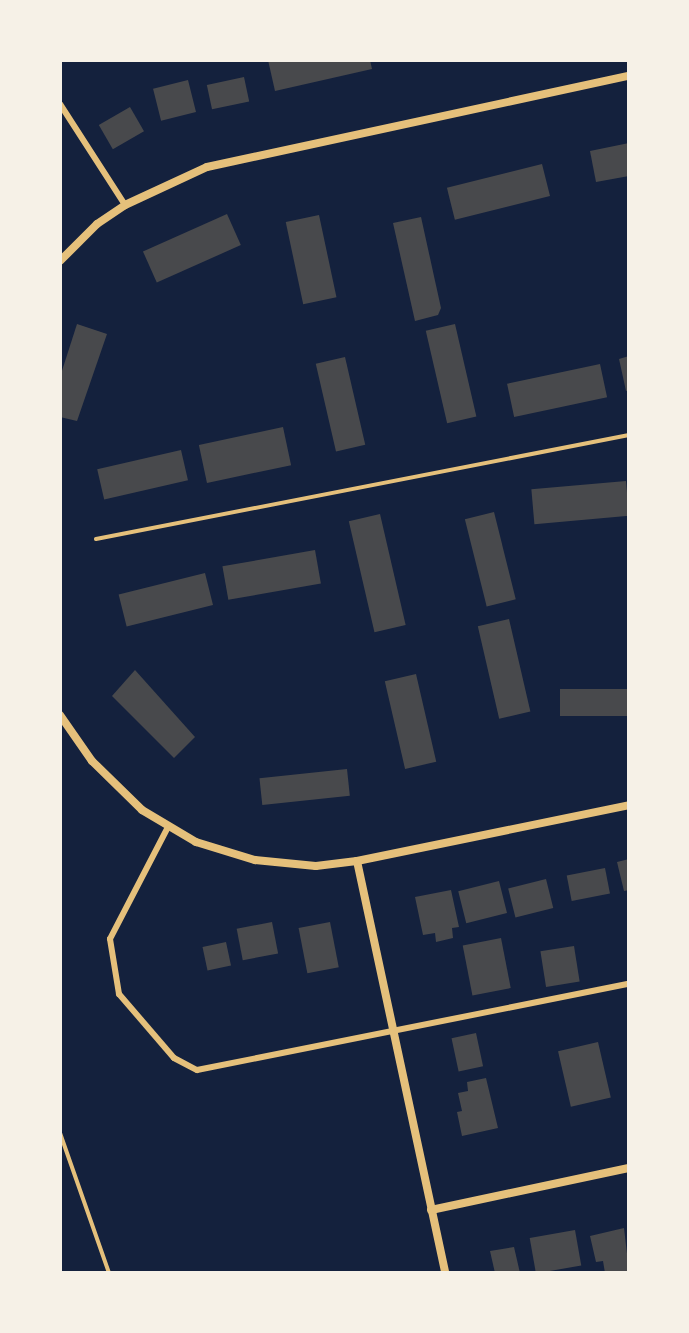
<!DOCTYPE html>
<html>
<head>
<meta charset="utf-8">
<style>
	body { margin:0 }
	#map { position:relative; width:689px; height:1333px; overflow:hidden; background:#14213d; font-family:"Varela Round",sans-serif }
	div>[style] { position:absolute }
	[style*='--x'] { left:calc(var(--x)*1px); top:calc(var(--y)*1px); width:calc(var(--w)*1px); rotate:calc(var(--a)*1deg) }
	.building>* { inset:0; background:#48494c; transform-origin:0 0 }
	.path>* { height:4px; margin:-2px; padding:0 2px; transform-origin:2px; border-radius:2px; background:#e5c07b }
	.service>* { height:6px; margin:-3px; padding:0 3px; transform-origin:3px; border-radius:3px; background:#e5c07b }
	.minor>* { height:8px; margin:-4px; padding:0 4px; transform-origin:4px; border-radius:4px; background:#e5c07b }
	span { translate:-50% -50%; white-space:nowrap; text-align:center; line-height:1.15; -webkit-text-stroke:8px #f6f1e7; paint-order:stroke }
	.frame { position:absolute; inset:0; border:62px solid #f6f1e7; pointer-events:none }
</style>
</head>
<body>
<div id="map">
	<div class="building">
		<i style="clip-path:polygon(268px 60px,370px 60px,372px 69px,275px 91px)"></i>
		<i style="left:244px;top:77px;width:25px;height:38px;rotate:78deg"></i>
		<i style="left:188px;top:80px;width:33px;height:36px;rotate:76deg"></i>
		<i style="left:130px;top:107px;width:28px;height:36px;rotate:60deg"></i>
		<i style="clip-path:polygon(629px 143px,629px 176px,596px 182px,590px 151px)"></i>
		<i style="left:542px;top:164px;width:33px;height:98px;rotate:76deg"></i>
		<i style="left:227px;top:214px;width:34px;height:92px;rotate:66deg"></i>
		<i style="left:319px;top:215px;width:84px;height:34px;rotate:78deg"></i>
		<i style="clip-path:polygon(421px 217px,441px 308px,438px 315px,415px 321px,393px 223px)"></i>
		<i style="clip-path:polygon(77px 324px,107px 334px,77px 421px,60px 417px,60px 377px)"></i>
		<i style="left:455px;top:324px;width:95px;height:30px;rotate:77deg"></i>
		<i style="clip-path:polygon(629px 356px,629px 390px,626px 391px,619px 359px)"></i>
		<i style="left:345px;top:357px;width:90px;height:30px;rotate:77deg"></i>
		<i style="left:600px;top:364px;width:34px;height:95px;rotate:78deg"></i>
		<i style="left:283px;top:427px;width:39px;height:86px;rotate:78deg"></i>
		<i style="left:181px;top:450px;width:31px;height:86px;rotate:77deg"></i>
		<i style="left:626px;top:481px;width:35px;height:95px;rotate:85deg"></i>
		<i style="left:494px;top:512px;width:90px;height:30px;rotate:76deg"></i>
		<i style="left:380px;top:514px;width:114px;height:32px;rotate:77deg"></i>
		<i style="left:315px;top:550px;width:34px;height:94px;rotate:80deg"></i>
		<i style="left:205px;top:573px;width:33px;height:89px;rotate:76deg"></i>
		<i style="left:509px;top:619px;width:95px;height:32px;rotate:77deg"></i>
		<i style="clip-path:polygon(135px 670px,195px 737px,174px 758px,112px 696px)"></i>
		<i style="left:416px;top:674px;width:90px;height:32px;rotate:77deg"></i>
		<i style="left:629px;top:689px;width:27px;height:69px;rotate:90deg"></i>
		<i style="left:347px;top:769px;width:27px;height:88px;rotate:84deg"></i>
		<i style="clip-path:polygon(629px 859px,629px 890px,624px 891px,617px 862px)"></i>
		<i style="left:605px;top:868px;width:26px;height:39px;rotate:79deg"></i>
		<i style="left:546px;top:879px;width:30px;height:39px;rotate:76deg"></i>
		<i style="left:499px;top:881px;width:33px;height:42px;rotate:76deg"></i>
		<i style="clip-path:polygon(451px 890px,459px 927px,452px 928px,453px 938px,436px 942px,435px 933px,423px 935px,415px 897px)"></i>
		<i style="left:272px;top:922px;width:32px;height:36px;rotate:79deg"></i>
		<i style="left:330px;top:922px;width:46px;height:32px;rotate:79deg"></i>
		<i style="left:501px;top:938px;width:51px;height:39px;rotate:79deg"></i>
		<i style="left:226px;top:942px;width:24px;height:24px;rotate:78deg"></i>
		<i style="left:574px;top:946px;width:36px;height:34px;rotate:81deg"></i>
		<i style="left:476px;top:1033px;width:34px;height:25px;rotate:78deg"></i>
		<i style="left:598px;top:1042px;width:57px;height:41px;rotate:77deg"></i>
		<i style="clip-path:polygon(486px 1078px,498px 1128px,462px 1136px,457px 1112px,462px 1111px,458px 1093px,468px 1091px,467px 1082px)"></i>
		<i style="clip-path:polygon(624px 1228px,629px 1271px,605px 1273px,603px 1261px,596px 1262px,590px 1236px)"></i>
		<i style="left:575px;top:1230px;width:36px;height:46px;rotate:80deg"></i>
		<i style="clip-path:polygon(514px 1247px,520px 1273px,495px 1273px,490px 1251px)"></i>
	</div>
	<div class="path">
		<i style="--x:96;--y:539;--w:543;--a:-11.04"></i>
		<i style="--x:60;--y:1133;--w:148;--a:70.7"></i>
	</div>
	<div class="service">
		<i style="--x:60;--y:104;--w:120;--a:57.2"></i>
		<i style="--x:168;--y:827;--w:126;--a:117.4"></i>
		<i style="--x:110;--y:939;--w:56;--a:80.7"></i>
		<i style="--x:119;--y:994;--w:84;--a:49.3"></i>
		<i style="--x:174;--y:1058;--w:26;--a:28"></i>
		<i style="--x:197;--y:1070;--w:440;--a:-11.3"></i>
	</div>
	<div class="minor">
		<i style="--x:60;--y:261;--w:52;--a:-45"></i>
		<i style="--x:97;--y:224;--w:34;--a:-34"></i>
		<i style="--x:125;--y:205;--w:90;--a:-24.9"></i>
		<i style="--x:207;--y:167;--w:432;--a:-12.2"></i>
		<i style="--x:60;--y:715;--w:56;--a:55.2"></i>
		<i style="--x:92;--y:761;--w:70;--a:44.4"></i>
		<i style="--x:142;--y:810;--w:63;--a:30.7"></i>
		<i style="--x:196;--y:842;--w:62;--a:17"></i>
		<i style="--x:255;--y:860;--w:61;--a:5.6"></i>
		<i style="--x:316;--y:866;--w:41;--a:-7"></i>
		<i style="--x:357;--y:861;--w:278;--a:-11.6"></i>
		<i style="--x:357;--y:861;--w:421;--a:77.9"></i>
		<i style="--x:431;--y:1210;--w:202;--a:-12"></i>
	</div>
	<div class="frame"></div>
</div>
</body>
</html>
